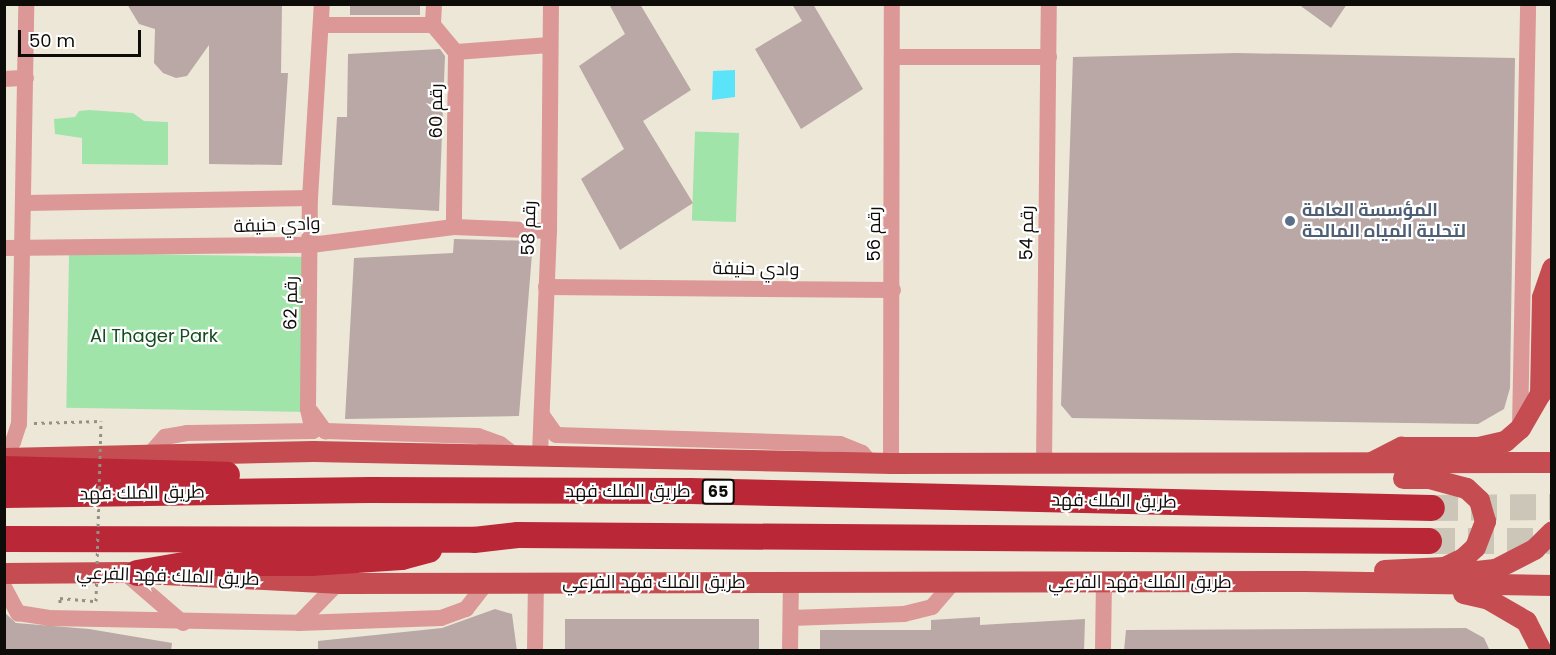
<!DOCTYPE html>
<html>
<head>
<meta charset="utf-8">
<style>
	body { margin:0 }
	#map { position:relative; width:1556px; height:655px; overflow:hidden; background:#ede7d8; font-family:Poppins,Cairo,sans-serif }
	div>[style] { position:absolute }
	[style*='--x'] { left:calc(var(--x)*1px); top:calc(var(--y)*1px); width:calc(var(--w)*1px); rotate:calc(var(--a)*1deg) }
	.green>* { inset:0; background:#a0e4a9; transform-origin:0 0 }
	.water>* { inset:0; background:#5be3f9 }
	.building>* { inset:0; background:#b9a8a5; transform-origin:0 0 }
	.highway-tunnel>* { height:26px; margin-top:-13px; transform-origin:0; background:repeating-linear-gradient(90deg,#ccc6b9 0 26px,transparent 0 39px) }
	.path>* { height:3px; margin-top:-1.5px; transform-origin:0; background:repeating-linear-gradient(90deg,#949085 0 3px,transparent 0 7.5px) }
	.minor>* { height:16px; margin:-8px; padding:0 8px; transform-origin:8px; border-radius:8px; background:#db9896 }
	.major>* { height:21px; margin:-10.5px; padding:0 10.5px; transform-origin:10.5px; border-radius:10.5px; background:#c54d51 }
	.highway>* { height:26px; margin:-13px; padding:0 13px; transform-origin:13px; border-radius:13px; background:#ba2837 }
	.path-bridge>* { height:3px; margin-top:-1.5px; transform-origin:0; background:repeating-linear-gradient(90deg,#949085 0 3px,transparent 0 7.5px) }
	.dots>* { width:16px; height:16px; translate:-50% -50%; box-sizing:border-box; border:3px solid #fff; border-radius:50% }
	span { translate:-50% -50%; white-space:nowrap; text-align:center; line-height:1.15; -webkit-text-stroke:4.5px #fff; paint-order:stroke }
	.shield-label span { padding:2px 4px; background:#fff; border:2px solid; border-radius:4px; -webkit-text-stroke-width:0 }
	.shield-label { font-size:16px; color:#0e0c08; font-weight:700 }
	.street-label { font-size:18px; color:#0e0c08 }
	.service-label { font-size:18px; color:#4e5e75; font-weight:700 }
	.left { translate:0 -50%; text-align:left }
	.park-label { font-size:18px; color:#144b21 }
	.frame { position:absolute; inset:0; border:6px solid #0e0c08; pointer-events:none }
	.scale { position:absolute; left:18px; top:30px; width:123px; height:27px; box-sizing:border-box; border:3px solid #0e0c08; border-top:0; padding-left:8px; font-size:18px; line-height:21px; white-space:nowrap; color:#0e0c08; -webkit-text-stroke:4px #fff; paint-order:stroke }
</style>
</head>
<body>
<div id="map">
	<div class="green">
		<i style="clip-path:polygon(89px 110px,133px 113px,144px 121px,168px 122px,168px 165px,82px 164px,82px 138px,55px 134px,54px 119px,75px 117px,79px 111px)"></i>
		<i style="left:739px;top:133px;width:89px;height:44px;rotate:92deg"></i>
		<i style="left:309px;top:257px;width:155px;height:240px;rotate:91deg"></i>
	</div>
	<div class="water">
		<i style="clip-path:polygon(735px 70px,735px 97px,712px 100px,713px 71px)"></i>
	</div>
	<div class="building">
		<i style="clip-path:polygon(127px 4px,282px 5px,281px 73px,288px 73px,282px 165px,209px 164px,209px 45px,187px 76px,176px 78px,163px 73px,154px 63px,155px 29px,139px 24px)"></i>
		<i style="left:350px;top:4px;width:70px;height:11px"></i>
		<i style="clip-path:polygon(609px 4px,640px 4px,691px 90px,643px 121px,693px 203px,620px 250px,581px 179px,624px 149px,579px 66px,625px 34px)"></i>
		<i style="clip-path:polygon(792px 4px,813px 4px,863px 89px,801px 129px,755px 49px,802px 21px)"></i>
		<i style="clip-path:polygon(1298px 4px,1347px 4px,1331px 28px)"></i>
		<i style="clip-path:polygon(440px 49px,445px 56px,439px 211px,332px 205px,337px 117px,347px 117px,348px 54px)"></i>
		<i style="clip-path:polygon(1237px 53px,1515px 58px,1510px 388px,1504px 409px,1478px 424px,1072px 418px,1061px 405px,1073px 57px)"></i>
		<i style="clip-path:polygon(454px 239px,533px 241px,519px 416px,345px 419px,354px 258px,453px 253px)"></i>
		<i style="clip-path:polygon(495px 609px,512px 614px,517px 651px,318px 651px,318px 641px,442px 628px)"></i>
		<i style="clip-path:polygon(4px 612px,16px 623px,89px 629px,172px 643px,171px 651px,4px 651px)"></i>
		<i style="clip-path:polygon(980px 617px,980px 625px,1085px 619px,1084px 651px,820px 651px,820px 630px,931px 630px,931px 620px)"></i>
		<i style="left:565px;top:619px;width:194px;height:32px"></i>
		<i style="clip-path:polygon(1466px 628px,1484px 638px,1490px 651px,1124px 651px,1126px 630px)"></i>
	</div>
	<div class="highway-tunnel">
		<i style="--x:1432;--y:508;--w:120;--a:-0.5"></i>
		<i style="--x:1429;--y:541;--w:123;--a:0"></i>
	</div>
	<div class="path">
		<i style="--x:34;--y:423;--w:67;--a:-1.7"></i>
		<i style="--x:60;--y:603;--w:5;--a:-90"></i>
		<i style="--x:60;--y:598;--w:36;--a:5"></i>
	</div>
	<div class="minor">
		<i style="--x:434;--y:4;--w:21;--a:93"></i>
		<i style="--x:433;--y:25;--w:35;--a:50"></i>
		<i style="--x:456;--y:52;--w:175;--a:90.7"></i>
		<i style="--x:322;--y:25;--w:111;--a:0"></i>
		<i style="--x:456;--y:52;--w:94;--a:-4.3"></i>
		<i style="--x:892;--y:57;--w:157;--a:0"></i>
		<i style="--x:4;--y:79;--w:22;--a:-3"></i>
		<i style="--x:25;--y:203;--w:285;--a:-1"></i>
		<i style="--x:4;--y:248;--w:307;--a:-0.6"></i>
		<i style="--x:311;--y:245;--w:144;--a:-7.2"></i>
		<i style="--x:454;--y:227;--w:95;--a:2.4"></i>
		<i style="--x:546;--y:287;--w:347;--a:0.5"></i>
		<i style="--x:311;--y:412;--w:24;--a:54"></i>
		<i style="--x:325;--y:431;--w:153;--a:1.9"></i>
		<i style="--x:478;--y:436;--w:23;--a:20"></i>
		<i style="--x:500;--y:444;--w:15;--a:37"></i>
		<i style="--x:542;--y:415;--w:24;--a:55"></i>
		<i style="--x:556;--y:435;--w:284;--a:1.8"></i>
		<i style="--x:840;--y:444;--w:24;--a:22"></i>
		<i style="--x:862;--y:453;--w:12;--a:48"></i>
		<i style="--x:1520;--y:428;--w:424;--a:-88.9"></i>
		<i style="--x:4;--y:448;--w:11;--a:-34"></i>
		<i style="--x:13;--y:442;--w:19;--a:-72"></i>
		<i style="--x:19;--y:424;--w:420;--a:-89"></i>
		<i style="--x:150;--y:454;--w:23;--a:-49"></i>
		<i style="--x:165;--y:437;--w:22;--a:-10"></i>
		<i style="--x:187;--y:433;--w:126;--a:-0.9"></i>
		<i style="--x:313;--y:431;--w:23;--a:-103"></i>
		<i style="--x:308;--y:409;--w:211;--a:-89.5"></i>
		<i style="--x:310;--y:198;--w:194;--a:-86.5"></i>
		<i style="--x:540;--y:454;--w:223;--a:-87.7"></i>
		<i style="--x:549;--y:231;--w:227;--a:-89.5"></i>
		<i style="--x:891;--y:463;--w:459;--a:-89.9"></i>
		<i style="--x:1044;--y:463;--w:459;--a:-89.4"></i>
		<i style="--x:124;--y:572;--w:78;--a:40.8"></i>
		<i style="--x:4;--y:587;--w:30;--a:62"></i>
		<i style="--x:18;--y:613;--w:30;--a:9"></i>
		<i style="--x:48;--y:618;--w:251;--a:1.1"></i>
		<i style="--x:299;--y:623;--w:142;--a:-2"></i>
		<i style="--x:441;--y:618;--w:27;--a:-20"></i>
		<i style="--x:466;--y:609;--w:34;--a:-52"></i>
		<i style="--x:791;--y:618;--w:113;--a:-2"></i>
		<i style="--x:904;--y:614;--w:29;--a:-14"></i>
		<i style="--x:932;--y:607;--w:35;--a:-49"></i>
		<i style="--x:299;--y:623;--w:56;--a:-45.7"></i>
		<i style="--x:535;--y:650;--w:68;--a:-89.2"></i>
		<i style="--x:790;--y:650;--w:68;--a:-89.2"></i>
		<i style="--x:1103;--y:650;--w:68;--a:-89.2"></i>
	</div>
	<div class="major">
		<i style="--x:4;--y:458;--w:309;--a:-1.3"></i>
		<i style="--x:313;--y:451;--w:578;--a:1.19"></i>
		<i style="--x:891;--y:463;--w:661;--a:-0.09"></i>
		<i style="--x:1371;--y:462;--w:34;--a:-27"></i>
		<i style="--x:1401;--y:447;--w:77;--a:0"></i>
		<i style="--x:1478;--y:447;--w:28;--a:-13"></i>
		<i style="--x:1505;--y:441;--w:20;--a:-41"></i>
		<i style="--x:1520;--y:428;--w:39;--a:-60"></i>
		<i style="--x:1540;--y:394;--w:97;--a:-88.8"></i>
		<i style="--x:1542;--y:297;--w:31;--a:-71"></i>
		<i style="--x:1384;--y:570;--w:60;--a:-2.9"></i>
		<i style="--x:1444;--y:567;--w:21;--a:-25"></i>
		<i style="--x:1463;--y:558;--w:16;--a:-43"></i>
		<i style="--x:1475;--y:547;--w:28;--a:-69"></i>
		<i style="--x:1485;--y:521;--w:22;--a:-106"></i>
		<i style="--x:1479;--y:500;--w:18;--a:-137"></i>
		<i style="--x:1466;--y:488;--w:38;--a:-165"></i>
		<i style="--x:1429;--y:478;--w:26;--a:180"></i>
		<i style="--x:4;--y:573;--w:120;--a:-0.5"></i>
		<i style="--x:124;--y:572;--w:217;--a:2.9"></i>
		<i style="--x:341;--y:583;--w:963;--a:-0.12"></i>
		<i style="--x:1304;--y:581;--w:248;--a:0.9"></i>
		<i style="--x:1457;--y:573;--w:38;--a:-6"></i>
		<i style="--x:1495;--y:569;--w:44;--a:-27.1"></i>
		<i style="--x:1534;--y:549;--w:25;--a:-45"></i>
		<i style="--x:1463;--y:593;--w:26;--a:13"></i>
		<i style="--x:1488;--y:599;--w:44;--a:30.1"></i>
		<i style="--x:1526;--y:621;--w:33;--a:63"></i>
	</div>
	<div class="highway">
		<i style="--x:4;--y:469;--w:223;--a:1.5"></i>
		<i style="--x:4;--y:495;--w:366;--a:-0.8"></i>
		<i style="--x:370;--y:490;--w:320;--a:0.2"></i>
		<i style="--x:690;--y:491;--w:742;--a:1.31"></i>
		<i style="--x:4;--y:539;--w:470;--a:0.1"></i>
		<i style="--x:474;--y:540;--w:44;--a:-6.5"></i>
		<i style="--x:518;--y:535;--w:911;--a:0.38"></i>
		<i style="--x:137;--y:573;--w:59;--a:-9.8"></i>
		<i style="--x:195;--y:563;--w:116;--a:0"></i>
		<i style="--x:311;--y:563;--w:91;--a:-3.8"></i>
		<i style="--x:402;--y:557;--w:28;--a:-15"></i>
	</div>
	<div class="path-bridge">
		<i style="--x:96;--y:601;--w:180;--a:-88.4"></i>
	</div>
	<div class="dots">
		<i style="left:1290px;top:221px;background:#5c6f8a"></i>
	</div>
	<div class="shield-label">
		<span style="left:718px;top:492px">65</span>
	</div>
	<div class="street-label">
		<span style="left:436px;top:111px;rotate:-90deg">رقم 60</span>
		<span style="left:277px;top:225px;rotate:-2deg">وادي حنيفة</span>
		<span style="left:529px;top:228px;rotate:-88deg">رقم 58</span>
		<span style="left:1027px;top:233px;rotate:-89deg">رقم 54</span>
		<span style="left:874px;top:234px;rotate:-90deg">رقم 56</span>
		<span style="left:756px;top:269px;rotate:1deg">وادي حنيفة</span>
		<span style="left:291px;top:303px;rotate:-89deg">رقم 62</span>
		<span style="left:628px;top:491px">طريق الملك فهد</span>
		<span style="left:142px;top:493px;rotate:-1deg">طريق الملك فهد</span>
		<span style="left:1114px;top:501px;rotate:1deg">طريق الملك فهد</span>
		<span style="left:168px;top:576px;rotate:2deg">طريق الملك فهد الفرعي</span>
		<span style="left:654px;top:582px">طريق الملك فهد الفرعي</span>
		<span style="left:1140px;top:582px">طريق الملك فهد الفرعي</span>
	</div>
	<div class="service-label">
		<span class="left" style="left:1302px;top:221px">المؤسسة العامة<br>لتحلية المياه المالحة</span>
	</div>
	<div class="park-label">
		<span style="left:154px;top:336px">Al Thager Park</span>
	</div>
	<div class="frame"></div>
	<div class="scale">50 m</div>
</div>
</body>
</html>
